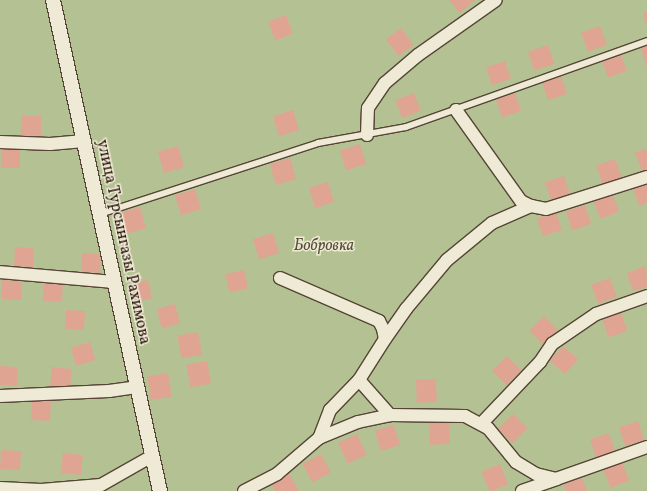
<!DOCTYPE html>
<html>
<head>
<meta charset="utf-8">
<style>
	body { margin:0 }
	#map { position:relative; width:647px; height:491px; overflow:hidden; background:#e7dfc0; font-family:Vollkorn,serif }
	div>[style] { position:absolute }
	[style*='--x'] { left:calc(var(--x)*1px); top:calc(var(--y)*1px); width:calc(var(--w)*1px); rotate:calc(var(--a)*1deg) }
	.green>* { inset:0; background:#b4c293; transform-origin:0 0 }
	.building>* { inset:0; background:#e0a493; transform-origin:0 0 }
	.roads { filter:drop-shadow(1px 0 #564536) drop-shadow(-1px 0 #564536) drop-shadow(0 1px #564536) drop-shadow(0 -1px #564536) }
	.service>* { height:6px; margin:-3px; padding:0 3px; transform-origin:3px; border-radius:3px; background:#efead6 }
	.minor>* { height:12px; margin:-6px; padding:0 6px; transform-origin:6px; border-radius:6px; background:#efead6 }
	.tertiary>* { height:14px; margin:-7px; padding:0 7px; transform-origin:7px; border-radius:7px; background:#efead6 }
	span { translate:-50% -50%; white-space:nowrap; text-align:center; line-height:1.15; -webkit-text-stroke:3px #efead6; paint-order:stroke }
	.street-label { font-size:16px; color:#261208 }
	.park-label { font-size:16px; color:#585039; font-style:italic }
</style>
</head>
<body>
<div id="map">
	<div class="green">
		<i style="left:0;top:0;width:647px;height:491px"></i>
	</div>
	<div class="building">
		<i style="clip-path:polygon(449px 0,475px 0,460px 13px)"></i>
		<i style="clip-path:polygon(647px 12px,647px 25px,643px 13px)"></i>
		<i style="left:286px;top:15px;width:20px;height:19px;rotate:70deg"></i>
		<i style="left:600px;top:26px;width:20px;height:20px;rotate:70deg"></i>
		<i style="left:401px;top:28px;width:21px;height:19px;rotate:53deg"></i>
		<i style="clip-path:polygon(647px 43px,647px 67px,640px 46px)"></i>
		<i style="left:548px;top:45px;width:20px;height:21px;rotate:72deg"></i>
		<i style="left:620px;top:52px;width:20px;height:20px;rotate:70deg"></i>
		<i style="left:505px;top:61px;width:19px;height:20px;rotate:72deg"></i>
		<i style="left:561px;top:76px;width:19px;height:20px;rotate:72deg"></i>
		<i style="left:414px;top:93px;width:19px;height:20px;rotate:69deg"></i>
		<i style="left:515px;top:93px;width:19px;height:20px;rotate:72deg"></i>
		<i style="left:293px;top:110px;width:21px;height:21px;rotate:73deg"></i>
		<i style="left:21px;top:116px;width:20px;height:19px"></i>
		<i style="left:360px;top:144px;width:21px;height:21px;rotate:73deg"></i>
		<i style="left:178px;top:146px;width:22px;height:21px;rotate:74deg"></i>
		<i style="left:1px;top:149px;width:19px;height:19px"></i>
		<i style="clip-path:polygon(647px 149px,647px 169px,642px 171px,635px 152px)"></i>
		<i style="left:290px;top:158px;width:22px;height:21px;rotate:74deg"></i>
		<i style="left:615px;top:159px;width:20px;height:20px;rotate:70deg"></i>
		<i style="left:564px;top:176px;width:20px;height:20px;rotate:72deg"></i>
		<i style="left:328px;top:182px;width:21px;height:20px;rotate:73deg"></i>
		<i style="clip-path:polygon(647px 183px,647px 203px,639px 206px,633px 187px)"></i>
		<i style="left:195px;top:189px;width:21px;height:21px;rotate:73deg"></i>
		<i style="left:612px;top:193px;width:20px;height:20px;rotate:70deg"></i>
		<i style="left:585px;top:205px;width:20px;height:20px;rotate:72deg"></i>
		<i style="left:140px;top:207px;width:22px;height:21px;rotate:74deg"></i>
		<i style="left:556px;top:212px;width:19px;height:20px;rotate:72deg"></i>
		<i style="left:273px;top:233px;width:21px;height:21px;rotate:73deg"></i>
		<i style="left:15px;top:247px;width:19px;height:19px;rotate:3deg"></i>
		<i style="left:82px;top:253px;width:19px;height:19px;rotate:3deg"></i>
		<i style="clip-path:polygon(646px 266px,647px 287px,633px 291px,627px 273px)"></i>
		<i style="left:244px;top:270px;width:19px;height:19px;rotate:78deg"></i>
		<i style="left:610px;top:278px;width:20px;height:20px;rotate:70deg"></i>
		<i style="left:2px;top:280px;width:20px;height:19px;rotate:3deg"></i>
		<i style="left:148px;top:280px;width:19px;height:19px;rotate:78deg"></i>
		<i style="left:44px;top:282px;width:19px;height:19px;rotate:3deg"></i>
		<i style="left:175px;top:304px;width:20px;height:19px;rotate:75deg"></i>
		<i style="left:66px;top:310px;width:19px;height:19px;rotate:3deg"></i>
		<i style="left:621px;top:312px;width:20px;height:20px;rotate:72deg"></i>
		<i style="left:544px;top:316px;width:20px;height:21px;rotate:45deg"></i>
		<i style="left:198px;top:332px;width:23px;height:21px;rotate:80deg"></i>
		<i style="left:90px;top:342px;width:19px;height:20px;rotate:74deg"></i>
		<i style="left:563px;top:346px;width:20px;height:20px;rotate:41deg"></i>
		<i style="left:507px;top:356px;width:20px;height:21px;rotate:45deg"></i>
		<i style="left:207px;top:361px;width:23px;height:21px;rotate:80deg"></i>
		<i style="left:0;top:366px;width:18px;height:19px;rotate:3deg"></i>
		<i style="left:52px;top:367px;width:20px;height:20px;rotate:6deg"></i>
		<i style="left:168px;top:373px;width:24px;height:21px;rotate:81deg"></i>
		<i style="left:436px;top:379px;width:23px;height:20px;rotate:88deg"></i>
		<i style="left:32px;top:401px;width:19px;height:19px;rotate:3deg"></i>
		<i style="left:513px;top:414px;width:20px;height:21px;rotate:45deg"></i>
		<i style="left:449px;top:420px;width:24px;height:20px;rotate:88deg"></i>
		<i style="left:638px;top:421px;width:20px;height:20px;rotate:72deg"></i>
		<i style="left:394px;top:425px;width:21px;height:20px;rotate:73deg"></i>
		<i style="left:609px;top:433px;width:19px;height:20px;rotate:72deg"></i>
		<i style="left:357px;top:434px;width:23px;height:21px;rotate:65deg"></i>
		<i style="left:1px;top:450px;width:20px;height:19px;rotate:3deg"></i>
		<i style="left:63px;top:453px;width:20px;height:20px;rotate:6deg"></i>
		<i style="left:321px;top:454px;width:21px;height:21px;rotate:62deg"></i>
		<i style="left:621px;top:460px;width:22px;height:20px;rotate:68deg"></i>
		<i style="left:500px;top:464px;width:22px;height:20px;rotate:68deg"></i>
		<i style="clip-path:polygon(288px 472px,299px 491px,275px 491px,270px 482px)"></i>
		<i style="clip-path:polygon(580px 473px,587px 491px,566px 491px,561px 480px)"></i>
	</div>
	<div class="roads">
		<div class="service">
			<i style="--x:100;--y:214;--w:229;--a:-18"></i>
			<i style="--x:318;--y:143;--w:89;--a:-10.3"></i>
			<i style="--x:406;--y:127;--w:256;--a:-19.6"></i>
		</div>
		<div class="minor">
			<i style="--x:456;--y:110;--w:112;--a:54.5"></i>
			<i style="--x:521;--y:201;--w:11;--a:27"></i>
			<i style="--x:531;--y:206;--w:15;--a:11"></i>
			<i style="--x:546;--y:209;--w:106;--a:-17.6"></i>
			<i style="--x:367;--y:135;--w:27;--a:-88"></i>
			<i style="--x:368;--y:108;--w:30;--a:-56"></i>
			<i style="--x:385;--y:83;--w:43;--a:-40.3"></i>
			<i style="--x:418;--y:55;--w:95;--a:-35.2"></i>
			<i style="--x:0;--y:142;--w:50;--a:2.3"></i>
			<i style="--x:50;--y:144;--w:34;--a:-5"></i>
			<i style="--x:0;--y:272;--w:114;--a:5"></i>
			<i style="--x:280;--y:278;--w:108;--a:23.5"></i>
			<i style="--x:379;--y:321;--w:9;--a:63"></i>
			<i style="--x:383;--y:329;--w:10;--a:79"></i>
			<i style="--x:385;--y:339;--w:49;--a:122.4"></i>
			<i style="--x:359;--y:380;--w:42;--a:134"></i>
			<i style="--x:330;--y:410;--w:30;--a:111"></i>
			<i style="--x:385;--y:339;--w:37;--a:-55"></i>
			<i style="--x:406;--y:309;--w:64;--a:-50.1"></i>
			<i style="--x:447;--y:260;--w:58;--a:-39.4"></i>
			<i style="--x:492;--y:223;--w:43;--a:-23.6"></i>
			<i style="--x:359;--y:380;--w:47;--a:48.5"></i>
			<i style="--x:0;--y:396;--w:109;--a:-2.6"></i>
			<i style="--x:109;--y:391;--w:28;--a:-8"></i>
			<i style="--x:481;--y:424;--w:86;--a:-46.4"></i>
			<i style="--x:540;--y:362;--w:22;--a:-56"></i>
			<i style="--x:552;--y:344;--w:53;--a:-34.3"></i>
			<i style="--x:596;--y:314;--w:54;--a:-19.4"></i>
			<i style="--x:0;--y:488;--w:41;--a:2.8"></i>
			<i style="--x:41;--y:490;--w:60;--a:-4.8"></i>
			<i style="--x:101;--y:485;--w:59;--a:-29.6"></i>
			<i style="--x:244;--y:491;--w:37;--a:-27"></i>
			<i style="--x:277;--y:474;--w:55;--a:-40.6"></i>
			<i style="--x:319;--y:438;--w:42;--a:-22.3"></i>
			<i style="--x:358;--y:422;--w:33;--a:-12"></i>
			<i style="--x:390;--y:415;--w:75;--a:0.8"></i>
			<i style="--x:465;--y:416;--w:26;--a:28"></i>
			<i style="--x:488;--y:428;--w:44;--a:50.5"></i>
			<i style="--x:516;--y:462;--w:23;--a:31"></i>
			<i style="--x:536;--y:474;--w:21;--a:14"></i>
			<i style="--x:556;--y:479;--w:96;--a:-19.4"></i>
			<i style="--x:522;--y:491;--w:36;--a:-19"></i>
		</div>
		<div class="tertiary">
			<i style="--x:53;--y:0;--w:503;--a:77.71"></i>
		</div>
	</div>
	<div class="street-label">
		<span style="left:123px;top:242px;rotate:78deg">улица Турсынгазы Рахимова</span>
	</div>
	<div class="park-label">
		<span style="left:324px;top:246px">Бобровка</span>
	</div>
</div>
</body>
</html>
